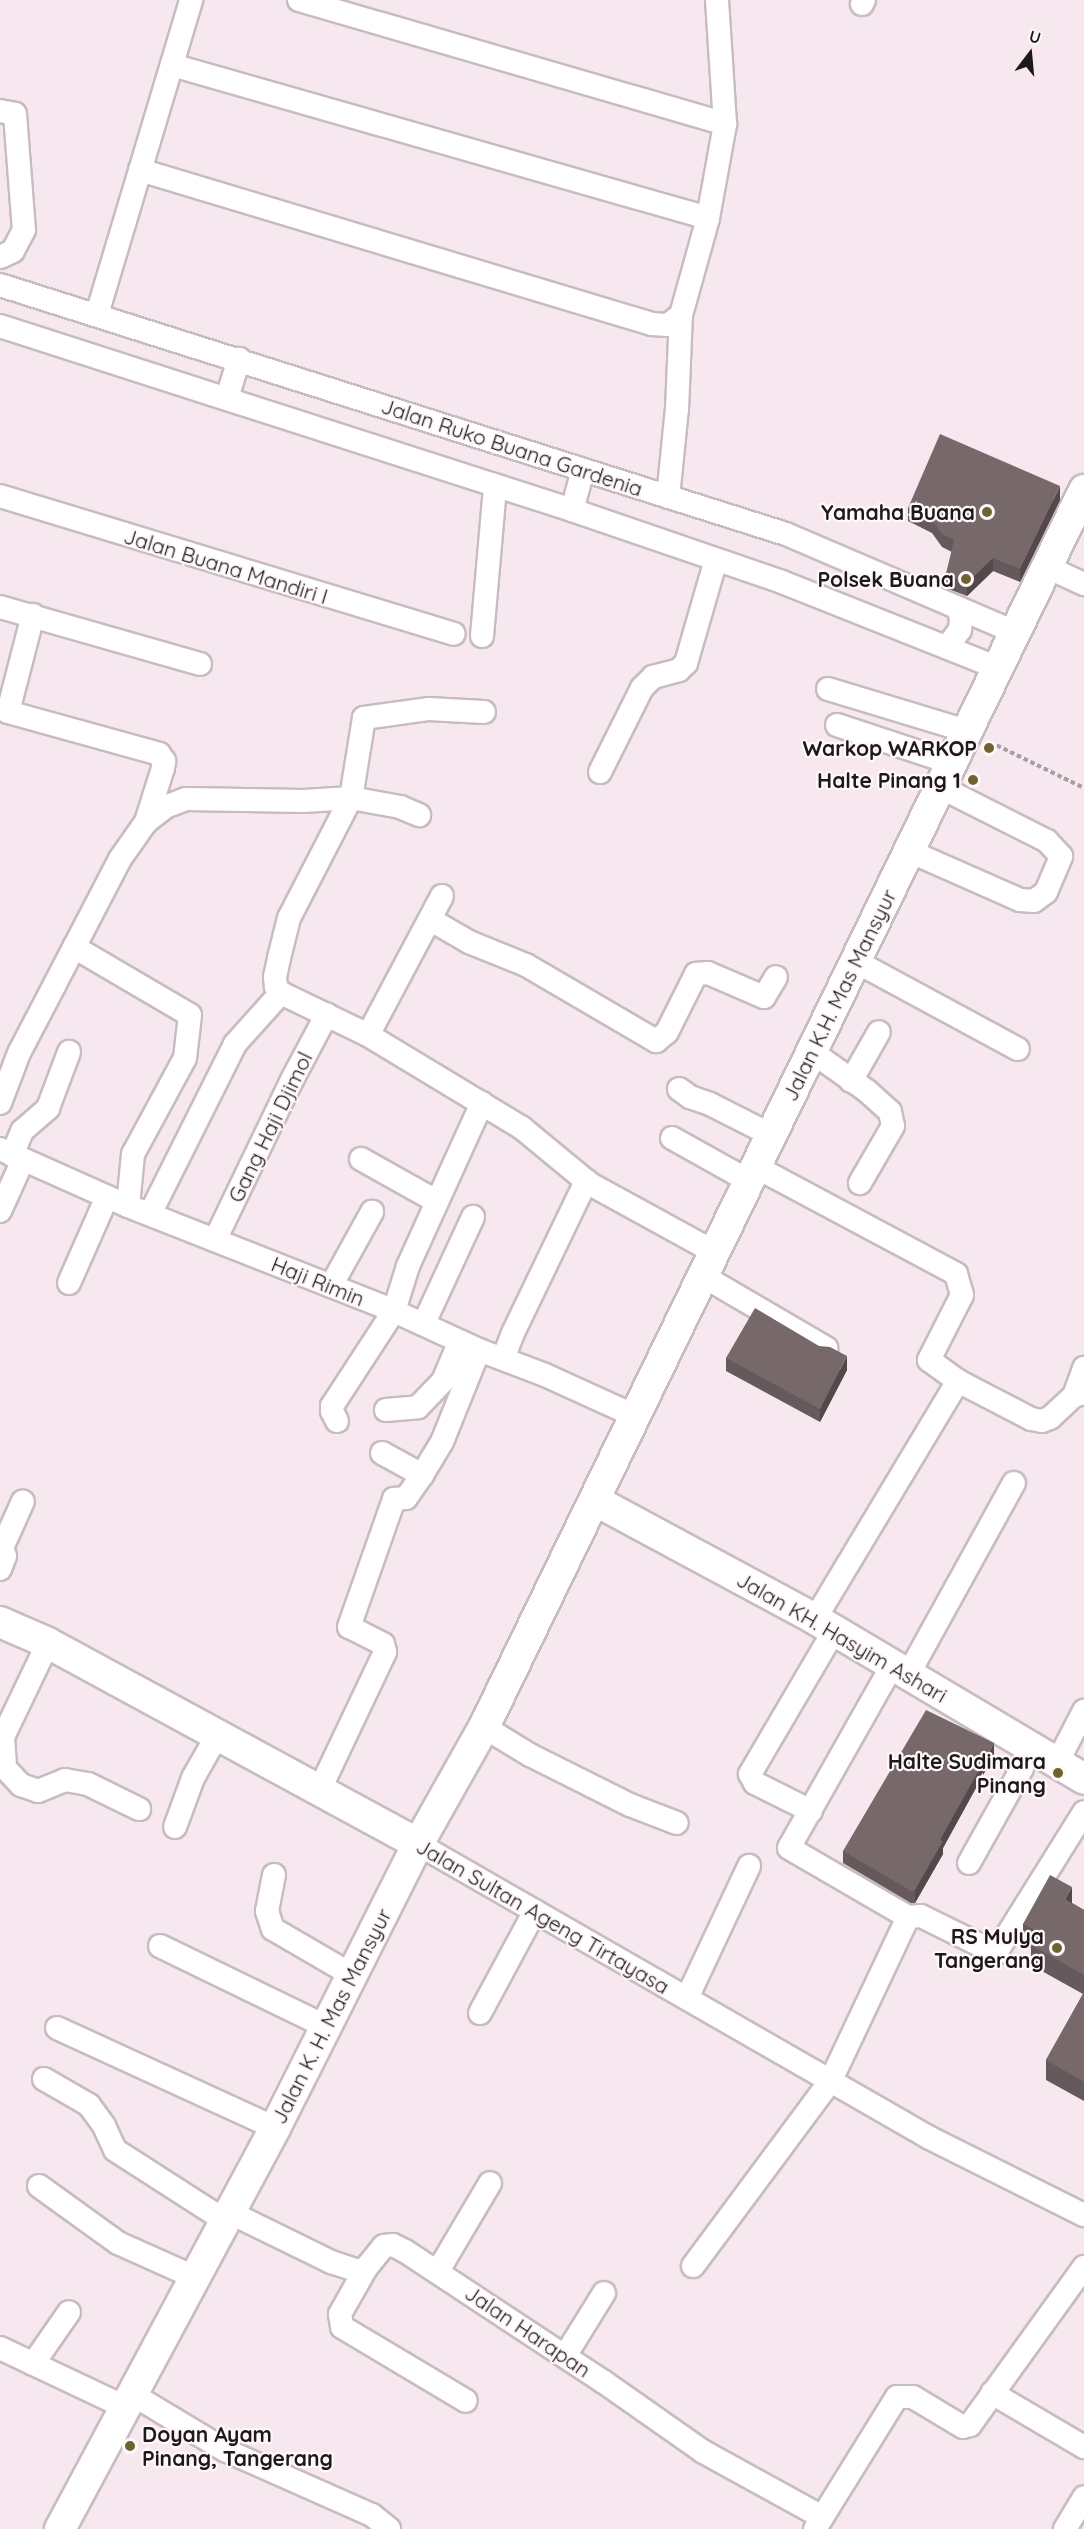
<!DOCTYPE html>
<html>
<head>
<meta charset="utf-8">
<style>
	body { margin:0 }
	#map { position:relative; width:1084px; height:2529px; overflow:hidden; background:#f7e8ef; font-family:Quicksand,sans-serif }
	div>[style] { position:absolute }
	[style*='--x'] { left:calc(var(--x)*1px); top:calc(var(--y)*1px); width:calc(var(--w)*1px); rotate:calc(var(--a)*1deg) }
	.path>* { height:4px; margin-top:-2px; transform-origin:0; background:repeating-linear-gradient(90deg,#a89da2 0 4.5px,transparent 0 7.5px) }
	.roads { filter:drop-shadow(2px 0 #c9bbc2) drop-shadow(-2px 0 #c9bbc2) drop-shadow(0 2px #c9bbc2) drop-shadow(0 -2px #c9bbc2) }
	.minor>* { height:22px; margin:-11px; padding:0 11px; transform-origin:11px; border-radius:11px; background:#fff }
	.major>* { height:30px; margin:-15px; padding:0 15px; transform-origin:15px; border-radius:15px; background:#fff }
	.wall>* { inset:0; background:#66595b }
	.shaded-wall>* { inset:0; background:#53494a }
	.building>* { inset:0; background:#77686a }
	.dots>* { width:16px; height:16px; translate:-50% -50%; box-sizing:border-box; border:3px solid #fef8fb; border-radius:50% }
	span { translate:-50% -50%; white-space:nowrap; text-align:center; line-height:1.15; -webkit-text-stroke:4.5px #fef8fb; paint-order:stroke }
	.street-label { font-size:21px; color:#1d181a }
	.poi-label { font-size:21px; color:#1d181a; font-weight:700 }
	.right { translate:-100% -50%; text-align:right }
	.left { translate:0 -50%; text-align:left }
	.north { position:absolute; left:1000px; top:24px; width:60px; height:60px; -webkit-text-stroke:4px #fef8fb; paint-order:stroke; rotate:16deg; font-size:16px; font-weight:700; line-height:24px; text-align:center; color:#1d181a }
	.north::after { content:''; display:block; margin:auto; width:21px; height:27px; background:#1d181a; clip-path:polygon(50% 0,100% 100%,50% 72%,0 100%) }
</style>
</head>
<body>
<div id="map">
	<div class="path">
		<i style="--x:990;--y:742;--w:105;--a:26.1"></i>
	</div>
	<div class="roads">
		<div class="minor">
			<i style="--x:299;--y:0;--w:444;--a:16.2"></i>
			<i style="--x:862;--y:4;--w:4;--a:-63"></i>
			<i style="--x:172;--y:65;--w:557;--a:15.93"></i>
			<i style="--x:0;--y:111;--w:15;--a:11"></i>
			<i style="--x:15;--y:114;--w:116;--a:85.6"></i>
			<i style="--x:24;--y:230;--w:24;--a:118"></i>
			<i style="--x:13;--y:251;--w:14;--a:155"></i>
			<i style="--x:140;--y:170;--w:535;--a:16.74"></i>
			<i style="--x:652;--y:324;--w:16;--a:4"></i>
			<i style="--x:668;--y:325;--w:16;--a:-38"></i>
			<i style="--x:0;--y:285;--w:824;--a:17.58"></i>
			<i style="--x:786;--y:534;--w:249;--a:23.2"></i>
			<i style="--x:97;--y:314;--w:328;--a:-73.3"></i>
			<i style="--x:0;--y:326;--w:601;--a:17.83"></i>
			<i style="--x:572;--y:510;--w:222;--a:18.9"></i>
			<i style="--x:782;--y:582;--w:232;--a:21.7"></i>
			<i style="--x:227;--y:398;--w:41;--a:-72.9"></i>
			<i style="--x:0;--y:496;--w:474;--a:16.9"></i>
			<i style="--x:668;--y:497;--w:88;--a:-84.2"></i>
			<i style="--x:677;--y:409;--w:94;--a:-87.6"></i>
			<i style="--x:681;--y:315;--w:101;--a:-74.4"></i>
			<i style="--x:708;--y:218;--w:96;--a:-79.7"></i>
			<i style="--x:725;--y:124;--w:124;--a:-93.7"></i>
			<i style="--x:572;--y:510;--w:41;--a:-74.6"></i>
			<i style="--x:1047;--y:567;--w:41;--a:24.7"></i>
			<i style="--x:0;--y:607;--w:208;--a:15.9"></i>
			<i style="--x:33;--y:615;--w:100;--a:104.5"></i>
			<i style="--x:8;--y:712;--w:157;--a:15.5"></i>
			<i style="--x:159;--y:754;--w:9;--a:54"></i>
			<i style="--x:164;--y:761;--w:7;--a:98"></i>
			<i style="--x:163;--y:768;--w:57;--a:107.5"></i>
			<i style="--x:482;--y:636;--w:151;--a:-85"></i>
			<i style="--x:947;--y:647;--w:21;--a:-53"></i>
			<i style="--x:960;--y:630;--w:12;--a:-85"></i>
			<i style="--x:961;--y:618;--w:10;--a:-107"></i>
			<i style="--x:828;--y:689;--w:145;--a:16.8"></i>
			<i style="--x:837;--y:725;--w:121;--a:18.3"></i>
			<i style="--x:600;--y:772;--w:94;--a:-63.4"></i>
			<i style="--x:642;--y:688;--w:16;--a:-45"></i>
			<i style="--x:653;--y:677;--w:27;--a:-15"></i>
			<i style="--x:679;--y:670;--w:10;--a:-45"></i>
			<i style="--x:686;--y:663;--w:107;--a:-73.8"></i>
			<i style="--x:909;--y:851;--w:121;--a:23.8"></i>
			<i style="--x:1020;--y:900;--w:14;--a:4"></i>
			<i style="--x:1034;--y:901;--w:15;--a:-37"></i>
			<i style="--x:1046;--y:892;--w:39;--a:-67"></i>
			<i style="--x:1061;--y:856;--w:21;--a:-133"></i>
			<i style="--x:1047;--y:841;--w:120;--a:-153.2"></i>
			<i style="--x:442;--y:896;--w:157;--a:118"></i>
			<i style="--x:368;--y:1035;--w:180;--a:31.1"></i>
			<i style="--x:522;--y:1128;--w:88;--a:39.5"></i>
			<i style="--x:590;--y:1184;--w:141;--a:28.7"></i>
			<i style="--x:431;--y:920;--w:44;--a:30.1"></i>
			<i style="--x:469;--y:942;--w:61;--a:22"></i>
			<i style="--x:526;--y:965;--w:151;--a:30.3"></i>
			<i style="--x:656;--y:1041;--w:14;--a:-39"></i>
			<i style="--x:667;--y:1032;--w:65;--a:-63.4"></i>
			<i style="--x:696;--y:974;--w:12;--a:-5"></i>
			<i style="--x:708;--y:973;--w:61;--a:23.2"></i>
			<i style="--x:764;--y:997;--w:23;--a:-59"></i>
			<i style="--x:74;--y:947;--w:134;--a:30.4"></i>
			<i style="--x:190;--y:1015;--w:43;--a:96.6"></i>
			<i style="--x:185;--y:1058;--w:109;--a:118.4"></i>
			<i style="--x:133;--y:1154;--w:52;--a:95.5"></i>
			<i style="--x:855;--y:961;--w:185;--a:28.4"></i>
			<i style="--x:368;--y:1035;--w:97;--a:-154.2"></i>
			<i style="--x:281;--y:993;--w:8;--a:-130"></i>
			<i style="--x:276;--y:987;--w:10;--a:-96"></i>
			<i style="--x:275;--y:977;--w:19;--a:-78"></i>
			<i style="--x:279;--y:958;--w:41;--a:-76"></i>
			<i style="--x:289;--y:918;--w:135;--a:-62.7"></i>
			<i style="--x:351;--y:798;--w:50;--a:10.4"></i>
			<i style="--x:400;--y:807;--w:21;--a:23"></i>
			<i style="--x:812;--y:1052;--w:67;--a:35.3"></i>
			<i style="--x:867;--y:1091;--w:31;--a:42"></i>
			<i style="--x:890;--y:1112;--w:14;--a:78"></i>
			<i style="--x:893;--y:1126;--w:66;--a:120.1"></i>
			<i style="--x:851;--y:1081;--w:56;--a:-60.3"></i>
			<i style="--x:679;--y:1089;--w:14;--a:36"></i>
			<i style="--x:690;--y:1097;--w:21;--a:19"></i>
			<i style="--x:710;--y:1104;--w:68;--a:26.9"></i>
			<i style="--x:0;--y:1103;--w:53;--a:-69.2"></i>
			<i style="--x:19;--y:1053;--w:78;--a:-62.4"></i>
			<i style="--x:55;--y:984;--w:141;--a:-62.5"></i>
			<i style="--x:120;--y:859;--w:45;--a:-54.9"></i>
			<i style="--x:146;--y:822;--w:24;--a:-38"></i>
			<i style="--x:165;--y:807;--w:22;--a:-21"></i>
			<i style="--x:186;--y:799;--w:118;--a:1"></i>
			<i style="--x:304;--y:801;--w:47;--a:-3.7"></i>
			<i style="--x:351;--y:798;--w:81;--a:-80.8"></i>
			<i style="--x:364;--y:718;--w:66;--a:-7.9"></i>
			<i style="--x:429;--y:709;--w:55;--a:3.1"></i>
			<i style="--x:672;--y:1138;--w:88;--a:29.2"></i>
			<i style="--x:0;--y:1149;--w:140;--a:24"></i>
			<i style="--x:128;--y:1206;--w:286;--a:21.5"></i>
			<i style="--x:394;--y:1311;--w:94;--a:24.6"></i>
			<i style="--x:479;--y:1350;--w:71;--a:20.7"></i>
			<i style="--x:545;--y:1375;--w:99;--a:24.5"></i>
			<i style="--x:12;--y:1155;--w:26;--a:-67"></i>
			<i style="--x:22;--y:1131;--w:35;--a:-41"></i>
			<i style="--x:48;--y:1108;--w:60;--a:-69.4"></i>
			<i style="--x:361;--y:1159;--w:86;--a:29.2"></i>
			<i style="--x:756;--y:1167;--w:227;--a:28.1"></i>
			<i style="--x:956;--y:1274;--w:22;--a:74"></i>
			<i style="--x:962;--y:1295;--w:73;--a:116.9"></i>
			<i style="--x:929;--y:1360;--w:36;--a:36"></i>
			<i style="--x:958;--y:1381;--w:82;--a:27.5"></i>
			<i style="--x:1031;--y:1419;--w:11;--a:10"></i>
			<i style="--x:1042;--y:1421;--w:9;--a:-21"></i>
			<i style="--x:1050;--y:1418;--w:33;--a:-43"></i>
			<i style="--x:1074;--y:1396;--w:10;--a:-17"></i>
			<i style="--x:0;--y:1211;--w:56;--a:-65.7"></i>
			<i style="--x:150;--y:1214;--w:190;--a:-63.4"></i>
			<i style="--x:235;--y:1044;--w:69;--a:-48"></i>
			<i style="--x:215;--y:1240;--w:180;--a:-64.3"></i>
			<i style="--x:293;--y:1078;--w:72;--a:-62"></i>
			<i style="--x:703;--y:1276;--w:143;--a:30.3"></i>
			<i style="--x:69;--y:1283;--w:94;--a:-66.2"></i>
			<i style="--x:331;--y:1286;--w:85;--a:-61"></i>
			<i style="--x:424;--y:1323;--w:117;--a:-65.2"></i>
			<i style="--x:503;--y:1359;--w:28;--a:-69"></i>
			<i style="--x:513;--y:1333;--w:169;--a:-64.3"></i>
			<i style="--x:1074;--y:1396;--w:30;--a:-70"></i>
			<i style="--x:386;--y:1410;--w:32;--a:-5"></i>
			<i style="--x:418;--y:1407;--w:36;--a:-46"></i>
			<i style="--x:443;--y:1381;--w:43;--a:-67"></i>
			<i style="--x:337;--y:1421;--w:11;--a:-117"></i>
			<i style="--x:332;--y:1411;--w:5;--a:-90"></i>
			<i style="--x:332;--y:1406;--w:113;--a:-56.9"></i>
			<i style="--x:394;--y:1311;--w:47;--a:-72.7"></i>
			<i style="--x:408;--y:1266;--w:179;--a:-65.6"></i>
			<i style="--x:382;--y:1453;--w:46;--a:28.8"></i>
			<i style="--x:422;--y:1475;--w:39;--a:-59"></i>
			<i style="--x:442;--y:1442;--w:99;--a:-68.1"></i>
			<i style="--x:0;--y:1569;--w:14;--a:-69"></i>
			<i style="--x:5;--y:1556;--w:9;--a:-111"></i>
			<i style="--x:2;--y:1548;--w:51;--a:-65.9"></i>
			<i style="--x:815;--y:1619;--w:278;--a:-59"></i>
			<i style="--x:48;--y:1643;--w:104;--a:115.6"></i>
			<i style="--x:3;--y:1737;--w:31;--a:86"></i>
			<i style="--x:5;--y:1768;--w:23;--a:47"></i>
			<i style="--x:21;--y:1785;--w:18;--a:19"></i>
			<i style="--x:38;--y:1791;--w:29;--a:-22"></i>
			<i style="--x:65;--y:1780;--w:23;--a:10"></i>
			<i style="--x:88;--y:1784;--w:57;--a:26.1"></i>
			<i style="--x:893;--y:1664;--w:211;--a:119.5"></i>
			<i style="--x:789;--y:1848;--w:138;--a:30.1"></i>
			<i style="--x:908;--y:1917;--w:13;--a:-4"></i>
			<i style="--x:921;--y:1916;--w:84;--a:26.3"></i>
			<i style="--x:996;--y:1953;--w:166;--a:-58"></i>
			<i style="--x:909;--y:1673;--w:217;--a:-61.1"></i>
			<i style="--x:484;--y:1727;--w:54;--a:31.3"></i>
			<i style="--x:530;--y:1755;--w:112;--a:26.6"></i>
			<i style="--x:630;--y:1805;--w:50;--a:21"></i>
			<i style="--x:1057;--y:1763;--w:59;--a:-62.6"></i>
			<i style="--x:320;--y:1789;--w:152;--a:-64.6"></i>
			<i style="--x:385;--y:1652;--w:8;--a:-104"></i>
			<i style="--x:383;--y:1644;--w:38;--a:-153"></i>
			<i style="--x:349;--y:1627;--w:136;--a:-70.6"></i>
			<i style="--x:394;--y:1499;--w:12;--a:-5"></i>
			<i style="--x:406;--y:1498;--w:28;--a:-55"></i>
			<i style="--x:811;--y:1811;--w:63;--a:-153.4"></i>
			<i style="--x:755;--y:1783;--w:10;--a:-119"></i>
			<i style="--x:750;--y:1774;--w:166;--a:-59.6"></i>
			<i style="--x:175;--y:1827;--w:52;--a:-69.8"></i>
			<i style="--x:193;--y:1778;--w:51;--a:-60.4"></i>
			<i style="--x:418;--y:1844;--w:590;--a:29.87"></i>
			<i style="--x:930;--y:2138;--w:172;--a:26.6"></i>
			<i style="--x:969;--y:1863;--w:109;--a:-60.8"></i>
			<i style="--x:1022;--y:1768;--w:23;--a:-72"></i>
			<i style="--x:274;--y:1875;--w:37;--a:101"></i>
			<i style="--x:267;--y:1911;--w:19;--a:72"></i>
			<i style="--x:273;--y:1929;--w:91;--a:30.2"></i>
			<i style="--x:160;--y:1946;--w:186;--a:25.9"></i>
			<i style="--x:687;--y:1998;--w:146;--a:-64.8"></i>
			<i style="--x:480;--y:2013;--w:116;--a:-61.7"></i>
			<i style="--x:57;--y:2028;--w:240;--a:24.6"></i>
			<i style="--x:44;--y:2079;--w:52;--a:30"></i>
			<i style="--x:89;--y:2105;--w:26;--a:54"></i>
			<i style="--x:104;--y:2126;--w:26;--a:65"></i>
			<i style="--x:115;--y:2150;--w:130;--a:32.7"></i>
			<i style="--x:39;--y:2186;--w:97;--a:35.8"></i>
			<i style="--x:118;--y:2243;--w:83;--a:24.1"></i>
			<i style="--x:229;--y:2212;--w:114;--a:26.1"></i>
			<i style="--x:331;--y:2262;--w:28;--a:18"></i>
			<i style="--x:358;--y:2271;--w:9;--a:-21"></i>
			<i style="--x:366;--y:2268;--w:28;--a:-51"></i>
			<i style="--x:384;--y:2246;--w:9;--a:-6"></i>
			<i style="--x:393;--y:2245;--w:13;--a:27"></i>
			<i style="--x:405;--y:2251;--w:238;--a:33.4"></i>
			<i style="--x:604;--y:2382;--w:120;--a:35.1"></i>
			<i style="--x:702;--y:2451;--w:137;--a:28.8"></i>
			<i style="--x:693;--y:2266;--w:232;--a:-53.4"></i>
			<i style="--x:831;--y:2080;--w:180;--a:-64.7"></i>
			<i style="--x:366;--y:2268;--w:53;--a:119.5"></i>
			<i style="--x:340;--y:2314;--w:13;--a:81"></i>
			<i style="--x:342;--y:2327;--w:144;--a:30.8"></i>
			<i style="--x:438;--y:2271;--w:102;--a:-59.4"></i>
			<i style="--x:0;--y:2348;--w:138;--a:25.3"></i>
			<i style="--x:565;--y:2356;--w:74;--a:-58.2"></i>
			<i style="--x:33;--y:2364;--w:63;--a:-55.3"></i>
			<i style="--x:992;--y:2393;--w:107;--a:30.4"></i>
			<i style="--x:132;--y:2394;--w:109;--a:31.1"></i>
			<i style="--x:225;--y:2450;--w:161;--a:23.9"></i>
			<i style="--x:372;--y:2515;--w:22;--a:39"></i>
			<i style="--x:815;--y:2529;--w:155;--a:-58.2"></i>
			<i style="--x:897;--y:2397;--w:16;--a:0"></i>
			<i style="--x:913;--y:2397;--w:58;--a:31"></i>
			<i style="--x:963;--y:2427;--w:7;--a:-16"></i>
			<i style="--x:970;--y:2425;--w:195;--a:-54.2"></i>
			<i style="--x:1065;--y:2529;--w:37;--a:-59"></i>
		</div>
		<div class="major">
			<i style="--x:596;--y:1501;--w:249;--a:28.3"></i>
			<i style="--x:815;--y:1619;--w:313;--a:30.7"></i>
			<i style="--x:0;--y:1622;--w:52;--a:23.6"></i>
			<i style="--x:48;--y:1643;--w:421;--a:28.5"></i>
			<i style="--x:60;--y:2529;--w:455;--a:-61.8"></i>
			<i style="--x:275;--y:2128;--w:318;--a:-63.3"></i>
			<i style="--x:418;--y:1844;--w:134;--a:-60.6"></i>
			<i style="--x:484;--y:1727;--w:1375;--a:-64.12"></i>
		</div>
	</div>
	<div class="wall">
		<i style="clip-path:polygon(1060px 500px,1020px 582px,993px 571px,967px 596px,946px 588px,946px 574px,952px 552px,942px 547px,932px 533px,908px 521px,908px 508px)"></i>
		<i style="clip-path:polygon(726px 1358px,847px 1370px,820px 1422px,726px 1371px)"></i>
		<i style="clip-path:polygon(994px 1755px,943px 1848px,943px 1854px,915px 1903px,911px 1903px,843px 1863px,843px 1851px)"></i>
		<i style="clip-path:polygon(1072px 1903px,1084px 1910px,1084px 2101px,1046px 2080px,1046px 2060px,1083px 1994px,1031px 1965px,1031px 1948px,1023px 1943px,1023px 1924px)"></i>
	</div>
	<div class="shaded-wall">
		<i style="clip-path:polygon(1060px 486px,1060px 500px,1020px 582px,1020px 569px)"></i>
		<i style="clip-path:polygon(993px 558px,993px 571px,967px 596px,967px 583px)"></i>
		<i style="clip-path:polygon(847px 1356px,847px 1370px,820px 1422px,820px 1409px)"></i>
		<i style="clip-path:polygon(994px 1743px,994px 1755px,943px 1848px,943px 1854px,915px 1903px,915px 1890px,940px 1840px)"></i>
		<i style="clip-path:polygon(1072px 1887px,1072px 1907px,1065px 1899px)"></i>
	</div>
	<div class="building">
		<i style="clip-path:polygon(940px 434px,1060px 486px,1020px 569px,993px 558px,967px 583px,946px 574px,954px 540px,942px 534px,932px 520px,908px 508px)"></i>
		<i style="clip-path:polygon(755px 1308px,819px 1346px,830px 1347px,847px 1356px,820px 1409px,726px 1358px)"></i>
		<i style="clip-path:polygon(926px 1710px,994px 1743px,940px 1840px,943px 1841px,915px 1890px,911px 1891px,843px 1851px)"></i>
		<i style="clip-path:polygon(1050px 1875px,1072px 1887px,1065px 1899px,1084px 1910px,1084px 1975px,1031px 1945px,1038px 1932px,1023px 1924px)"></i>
		<i style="clip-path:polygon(1084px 1992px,1084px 2082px,1046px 2060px)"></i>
	</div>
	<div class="dots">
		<i style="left:987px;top:512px;background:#706230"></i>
		<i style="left:966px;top:579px;background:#706230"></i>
		<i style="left:989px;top:748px;background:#706230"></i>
		<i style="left:973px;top:780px;background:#706230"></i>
		<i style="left:1058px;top:1773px;background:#706230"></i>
		<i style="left:1057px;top:1948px;background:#706230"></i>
		<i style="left:130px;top:2446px;background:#706230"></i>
	</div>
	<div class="street-label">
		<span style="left:512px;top:447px;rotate:18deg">Jalan Ruko Buana Gardenia</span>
		<span style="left:226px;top:566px;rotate:17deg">Jalan Buana Mandiri I</span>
		<span style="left:839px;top:995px;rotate:-64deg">Jalan K.H. Mas Mansyur</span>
		<span style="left:270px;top:1127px;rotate:-64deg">Gang Haji Djimol</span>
		<span style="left:318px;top:1281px;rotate:22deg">Haji Rimin</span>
		<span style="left:842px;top:1637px;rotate:30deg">Jalan KH. Hasyim Ashari</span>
		<span style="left:543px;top:1916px;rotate:30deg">Jalan Sultan Ageng Tirtayasa</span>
		<span style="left:331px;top:2016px;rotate:-63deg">Jalan K. H. Mas Mansyur</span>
		<span style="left:528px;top:2331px;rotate:34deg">Jalan Harapan</span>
	</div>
	<div class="poi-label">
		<span class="right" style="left:975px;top:512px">Yamaha Buana</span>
		<span class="right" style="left:954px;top:579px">Polsek Buana</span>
		<span class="right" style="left:977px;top:748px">Warkop WARKOP</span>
		<span class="right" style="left:961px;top:780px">Halte Pinang 1</span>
		<span class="right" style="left:1046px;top:1773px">Halte Sudimara<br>Pinang</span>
		<span class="right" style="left:1044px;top:1948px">RS Mulya<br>Tangerang</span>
		<span class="left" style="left:142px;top:2446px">Doyan Ayam<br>Pinang, Tangerang</span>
	</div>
	<div class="north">U</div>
</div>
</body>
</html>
